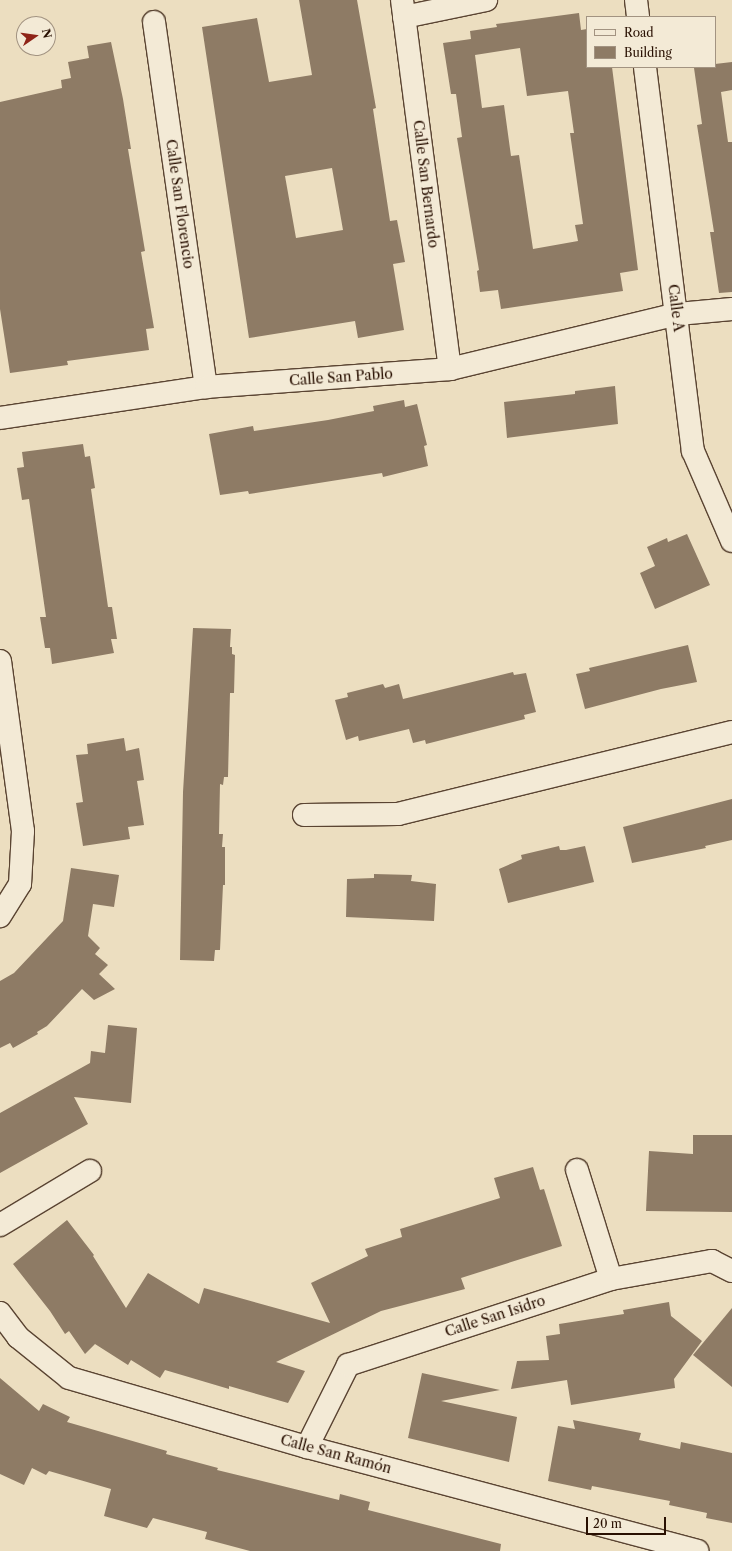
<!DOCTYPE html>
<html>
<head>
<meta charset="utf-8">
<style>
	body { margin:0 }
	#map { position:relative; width:732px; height:1551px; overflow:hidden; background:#ecdec0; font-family:"Libre Caslon Text",serif }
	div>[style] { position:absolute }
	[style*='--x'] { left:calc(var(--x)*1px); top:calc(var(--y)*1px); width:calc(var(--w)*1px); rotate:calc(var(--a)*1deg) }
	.building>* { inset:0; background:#8e7b65 }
	.roads { filter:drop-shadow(1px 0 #5a4432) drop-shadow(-1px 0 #5a4432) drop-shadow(0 1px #5a4432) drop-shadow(0 -1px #5a4432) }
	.minor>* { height:22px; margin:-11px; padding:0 11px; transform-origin:11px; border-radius:11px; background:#f3ead6 }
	span { translate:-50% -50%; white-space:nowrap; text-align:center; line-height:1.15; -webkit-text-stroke:3px #f3ead6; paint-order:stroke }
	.street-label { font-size:14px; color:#291002 }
	.legend { position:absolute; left:586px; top:16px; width:130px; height:52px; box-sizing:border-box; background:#f3ead6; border:1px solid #a29381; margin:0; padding:5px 7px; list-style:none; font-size:12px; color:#291002 }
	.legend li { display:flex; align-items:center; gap:8px; height:20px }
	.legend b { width:20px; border:1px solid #a29381 }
	.north { position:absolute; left:16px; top:16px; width:40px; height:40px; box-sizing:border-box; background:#f3ead6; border:1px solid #a29381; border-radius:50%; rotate:77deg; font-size:11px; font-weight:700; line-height:16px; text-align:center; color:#291002 }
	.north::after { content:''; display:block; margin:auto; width:14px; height:18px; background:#8f2418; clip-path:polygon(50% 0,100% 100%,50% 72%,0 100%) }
	.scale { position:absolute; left:586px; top:1517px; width:80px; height:18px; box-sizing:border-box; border:2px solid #291002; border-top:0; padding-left:5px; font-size:12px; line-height:14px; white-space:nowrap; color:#291002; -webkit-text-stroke:3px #f3ead6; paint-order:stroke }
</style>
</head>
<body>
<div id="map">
	<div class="building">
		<i style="clip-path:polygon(evenodd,299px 0,357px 0,376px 108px,373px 109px,390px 221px,397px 220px,405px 262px,393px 264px,404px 330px,358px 338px,355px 321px,249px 338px,202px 27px,257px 18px,269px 82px,312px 75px,299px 0,332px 168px,343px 230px,296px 238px,285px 176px,332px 168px)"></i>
		<i style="clip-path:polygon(evenodd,579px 13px,581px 30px,587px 29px,587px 67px,612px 67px,638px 270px,620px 273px,623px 291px,501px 309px,498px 290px,480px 292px,477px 271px,479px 270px,457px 138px,462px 137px,456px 94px,451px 94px,443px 43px,471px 39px,470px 31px,497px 27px,496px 24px,579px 13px,520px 48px,527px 96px,568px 91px,574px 133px,570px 133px,583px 224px,575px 225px,578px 241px,533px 249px,519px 155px,511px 156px,504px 105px,482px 108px,475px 55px,520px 48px)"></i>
		<i style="clip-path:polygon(111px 42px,123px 99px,131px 149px,128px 149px,145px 251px,141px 252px,154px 328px,146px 329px,149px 350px,67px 361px,68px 365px,10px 373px,0 309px,0 102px,62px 88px,61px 80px,71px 78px,68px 62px,89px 58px,87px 46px)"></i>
		<i style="clip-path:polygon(732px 62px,732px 90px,721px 92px,728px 142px,732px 142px,732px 292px,719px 293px,710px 232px,714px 232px,697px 125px,702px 124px,694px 68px,715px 67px,715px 64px)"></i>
		<i style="clip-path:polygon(615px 386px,618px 424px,507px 438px,504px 402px,575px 394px,575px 391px)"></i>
		<i style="clip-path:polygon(404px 400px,405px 407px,417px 404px,427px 445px,424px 446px,428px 466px,383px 477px,382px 473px,249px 494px,248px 491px,220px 495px,209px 434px,253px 426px,254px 431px,328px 420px,374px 411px,373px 406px)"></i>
		<i style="clip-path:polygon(83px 444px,85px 457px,90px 456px,95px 488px,91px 489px,108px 607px,112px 607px,117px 639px,111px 639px,114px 653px,52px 664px,50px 648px,45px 648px,40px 617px,46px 617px,29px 499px,22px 500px,17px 468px,24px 467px,22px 452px)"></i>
		<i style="clip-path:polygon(687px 534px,710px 585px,655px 609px,640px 573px,655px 566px,647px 547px,667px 538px,668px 542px)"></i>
		<i style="clip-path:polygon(193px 628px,231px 629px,230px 647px,232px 647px,232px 654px,235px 655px,234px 693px,230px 693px,228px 777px,224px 777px,223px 785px,220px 784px,219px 834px,223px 834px,222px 847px,225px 847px,225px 885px,223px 885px,220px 950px,215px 950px,214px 961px,180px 960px,183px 792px)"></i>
		<i style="clip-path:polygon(688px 645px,697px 682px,661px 689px,585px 709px,576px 674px,590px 671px,589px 668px)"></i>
		<i style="clip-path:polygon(513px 672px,514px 675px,526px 673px,536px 712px,524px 715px,525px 719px,426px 744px,425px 740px,413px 743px,409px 729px,359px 741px,358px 736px,346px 740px,335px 700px,348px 697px,347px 693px,383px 684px,385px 688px,399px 684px,403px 699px)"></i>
		<i style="clip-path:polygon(124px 738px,126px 751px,139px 748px,144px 780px,137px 781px,144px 825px,128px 827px,130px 839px,83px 846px,76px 803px,83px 802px,76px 755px,88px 754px,87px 744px)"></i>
		<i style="clip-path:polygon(732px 799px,732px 840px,705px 846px,706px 848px,632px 863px,623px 827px)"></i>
		<i style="clip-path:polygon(559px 846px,560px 850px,566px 850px,585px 846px,594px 882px,508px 903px,499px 869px,522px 859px,521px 855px)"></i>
		<i style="clip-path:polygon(71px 868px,119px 875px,114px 907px,93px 904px,88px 936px,100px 948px,95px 954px,108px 965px,99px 974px,115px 989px,94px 1000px,82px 989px,47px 1026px,37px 1032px,38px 1034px,13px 1048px,10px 1043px,0 1048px,0 981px,14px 973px,63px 921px)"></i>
		<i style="clip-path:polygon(374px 874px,412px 875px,411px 881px,436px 884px,434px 921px,346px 917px,347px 879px,374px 878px)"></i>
		<i style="clip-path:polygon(108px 1025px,137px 1028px,131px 1103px,74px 1097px,88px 1124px,0 1173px,0 1113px,90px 1063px,91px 1051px,105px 1053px)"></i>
		<i style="clip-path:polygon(693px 1135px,732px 1135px,732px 1212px,646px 1211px,649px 1151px,693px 1154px)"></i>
		<i style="clip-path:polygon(533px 1167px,540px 1190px,544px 1189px,562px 1246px,461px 1278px,465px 1289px,381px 1311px,276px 1362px,305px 1371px,288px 1403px,229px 1386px,229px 1389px,165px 1370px,160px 1378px,131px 1360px,128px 1365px,95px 1344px,85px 1354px,69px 1331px,65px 1334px,50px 1311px,13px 1264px,67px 1220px,94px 1255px,93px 1256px,126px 1308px,148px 1273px,199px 1304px,204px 1288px,330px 1323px,311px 1283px,368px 1256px,365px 1249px,402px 1237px,400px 1229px,500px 1198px,494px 1178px)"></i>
		<i style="clip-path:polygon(669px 1302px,671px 1316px,702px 1341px,674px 1379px,675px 1388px,571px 1405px,567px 1380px,511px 1389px,517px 1361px,549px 1360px,546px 1336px,560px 1334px,559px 1324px,624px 1314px,623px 1310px)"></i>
		<i style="clip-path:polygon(732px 1308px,732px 1387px,693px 1355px)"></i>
		<i style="clip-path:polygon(422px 1373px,500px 1390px,441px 1401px,517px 1417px,509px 1462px,408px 1438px)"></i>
		<i style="clip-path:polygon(0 1378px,39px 1411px,43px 1404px,70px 1417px,67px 1422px,167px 1451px,166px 1454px,218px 1468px,217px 1470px,339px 1500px,340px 1494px,370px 1502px,368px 1510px,501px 1544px,500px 1551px,250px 1551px,205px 1539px,207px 1532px,153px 1518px,147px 1528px,104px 1516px,111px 1489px,49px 1471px,46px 1475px,32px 1468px,24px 1485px,0 1474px)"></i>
		<i style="clip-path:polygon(573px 1420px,641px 1433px,639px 1440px,680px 1449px,681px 1442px,732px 1453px,732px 1523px,706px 1518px,707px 1513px,669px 1505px,670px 1501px,592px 1486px,591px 1490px,548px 1481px,558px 1426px,575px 1429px)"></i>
	</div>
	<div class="roads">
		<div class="minor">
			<i style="--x:402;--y:0;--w:372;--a:82.6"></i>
			<i style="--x:636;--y:0;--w:17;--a:83"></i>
			<i style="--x:404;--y:17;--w:84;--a:-11.7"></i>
			<i style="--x:154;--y:22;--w:369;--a:81.9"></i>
			<i style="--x:645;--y:67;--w:387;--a:82.9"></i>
			<i style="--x:693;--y:451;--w:98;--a:66.6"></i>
			<i style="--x:0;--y:418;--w:208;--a:-8.6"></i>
			<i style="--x:206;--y:387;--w:245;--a:-4.2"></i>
			<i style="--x:450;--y:369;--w:235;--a:-13.6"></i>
			<i style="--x:678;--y:314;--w:54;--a:-5.3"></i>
			<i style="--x:0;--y:661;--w:172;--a:82.3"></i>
			<i style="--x:23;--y:831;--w:53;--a:93.2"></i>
			<i style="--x:20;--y:884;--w:38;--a:122"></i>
			<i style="--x:304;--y:815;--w:94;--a:-0.6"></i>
			<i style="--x:398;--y:814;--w:344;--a:-13.8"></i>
			<i style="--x:577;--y:1170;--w:114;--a:72.7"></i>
			<i style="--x:0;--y:1225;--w:105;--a:-31"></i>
			<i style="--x:0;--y:1313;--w:30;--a:53"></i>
			<i style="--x:18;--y:1337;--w:65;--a:38.8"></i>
			<i style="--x:69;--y:1378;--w:248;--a:16.2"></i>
			<i style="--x:307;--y:1447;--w:404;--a:14.9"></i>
			<i style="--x:307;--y:1447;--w:92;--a:-63.4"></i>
			<i style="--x:348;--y:1365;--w:277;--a:-18.1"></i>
			<i style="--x:611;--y:1279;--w:103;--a:-10.1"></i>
			<i style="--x:712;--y:1261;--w:22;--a:27"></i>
		</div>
	</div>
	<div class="street-label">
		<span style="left:426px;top:184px;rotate:83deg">Calle San Bernardo</span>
		<span style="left:180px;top:204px;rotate:82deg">Calle San Florencio</span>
		<span style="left:676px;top:308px;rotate:83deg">Calle A</span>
		<span style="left:341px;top:377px;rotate:-4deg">Calle San Pablo</span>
		<span style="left:495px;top:1316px;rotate:-18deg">Calle San Isidro</span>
		<span style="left:336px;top:1454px;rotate:15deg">Calle San Ramón</span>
	</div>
	<ul class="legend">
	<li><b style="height:5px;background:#f3ead6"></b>Road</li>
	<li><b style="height:11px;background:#8e7b65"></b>Building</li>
	</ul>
	<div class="north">N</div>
	<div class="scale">20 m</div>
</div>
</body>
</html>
